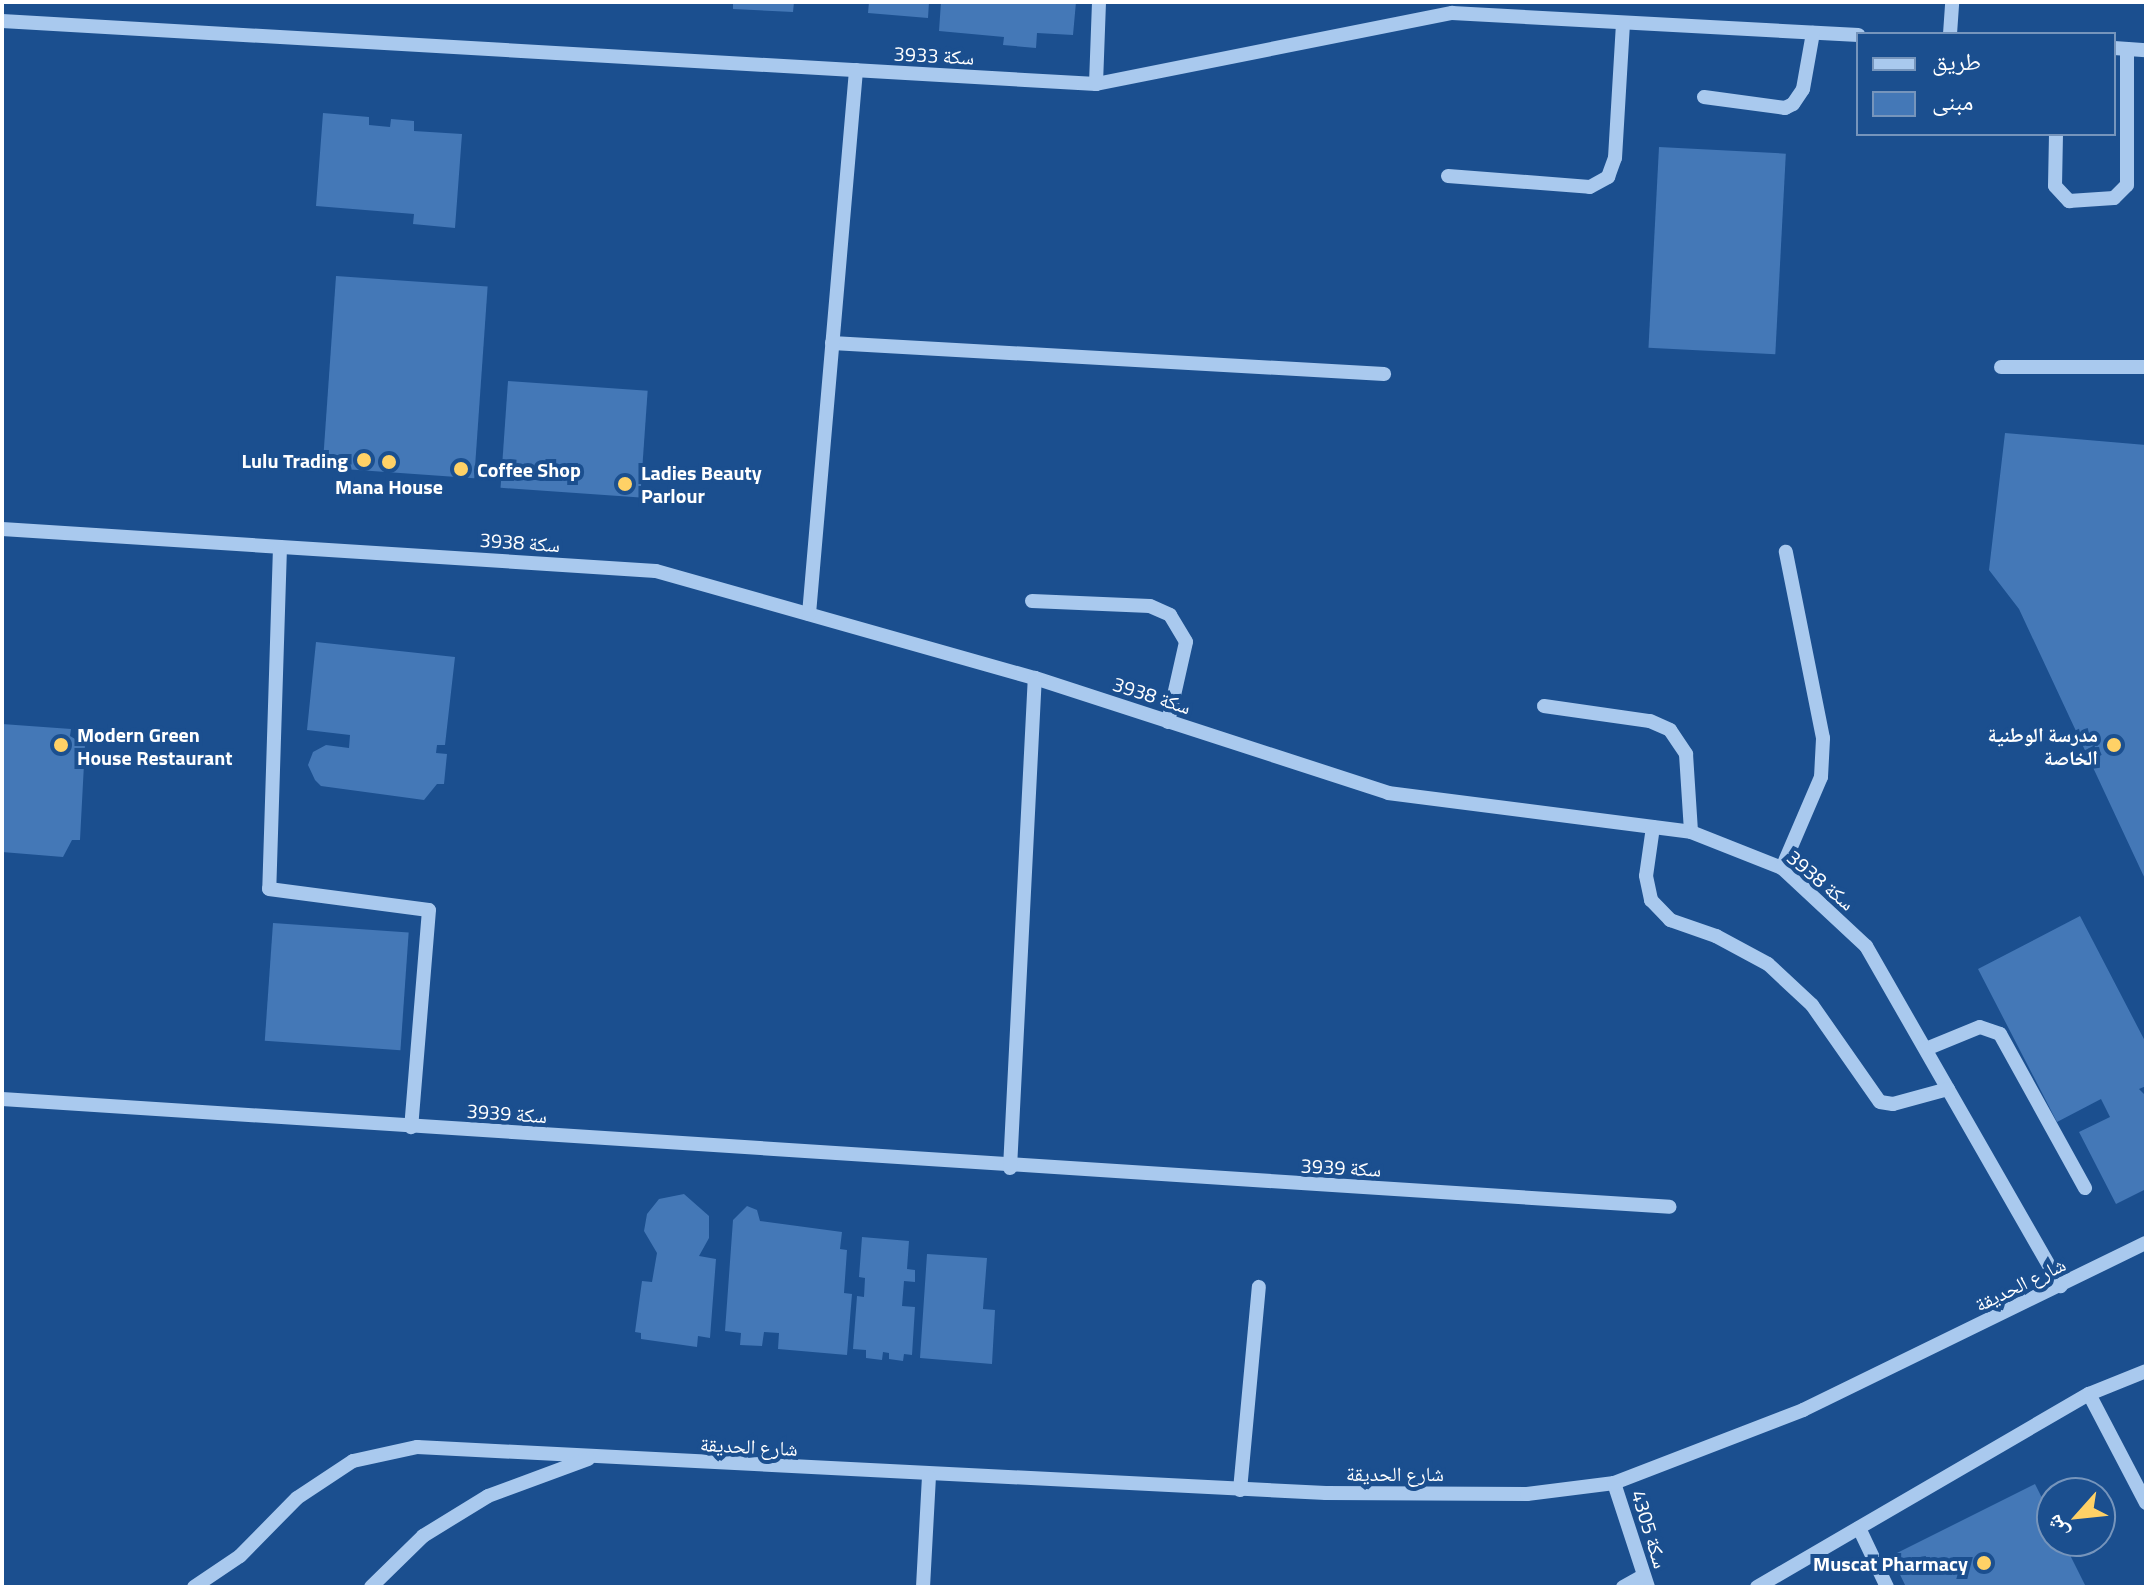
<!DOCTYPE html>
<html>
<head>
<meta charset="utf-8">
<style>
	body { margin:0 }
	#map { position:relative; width:2148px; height:1589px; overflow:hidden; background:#1b4f8f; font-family:"Titillium Web","Noto Naskh Arabic",sans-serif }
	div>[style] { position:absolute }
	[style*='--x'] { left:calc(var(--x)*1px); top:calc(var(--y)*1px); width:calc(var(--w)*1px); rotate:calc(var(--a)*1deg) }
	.building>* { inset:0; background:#4478b7; transform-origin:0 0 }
	.minor>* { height:14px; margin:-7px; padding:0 7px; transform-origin:7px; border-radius:7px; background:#a9c9ee }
	.dots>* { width:22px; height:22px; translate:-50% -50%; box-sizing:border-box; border:4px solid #1b4f8f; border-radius:50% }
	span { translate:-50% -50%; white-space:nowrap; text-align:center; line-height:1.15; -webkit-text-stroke:8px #1b4f8f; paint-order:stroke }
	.street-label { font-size:20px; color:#fff }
	.poi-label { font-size:20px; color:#fff; font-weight:700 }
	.right { translate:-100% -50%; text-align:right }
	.left { translate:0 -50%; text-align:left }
	.frame { position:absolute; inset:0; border:4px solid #fff; pointer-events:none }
	.legend { position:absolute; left:1856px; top:32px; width:260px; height:104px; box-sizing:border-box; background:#1b4f8f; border:2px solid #7695bc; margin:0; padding:10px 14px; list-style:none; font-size:24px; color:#fff }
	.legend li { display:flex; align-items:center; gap:16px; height:40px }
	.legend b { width:40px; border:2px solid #7695bc }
	.north { position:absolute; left:2036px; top:1477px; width:80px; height:80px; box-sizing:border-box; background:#1b4f8f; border:2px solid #7695bc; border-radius:50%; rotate:243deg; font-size:22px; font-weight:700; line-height:32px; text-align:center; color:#fff }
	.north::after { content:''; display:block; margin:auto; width:28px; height:36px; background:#ffd166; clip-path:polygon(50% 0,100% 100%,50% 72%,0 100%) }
</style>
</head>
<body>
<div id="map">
	<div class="building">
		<i style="clip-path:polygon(733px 2px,794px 2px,793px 12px,733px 9px)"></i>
		<i style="clip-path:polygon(869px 2px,929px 2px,928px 18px,868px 13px)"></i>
		<i style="clip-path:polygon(941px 2px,1076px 2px,1073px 35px,1037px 33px,1036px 48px,1003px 45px,1004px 37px,939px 31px)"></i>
		<i style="clip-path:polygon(323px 113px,369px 117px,369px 125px,390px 127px,391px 119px,414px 121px,414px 131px,462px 134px,455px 228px,413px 224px,414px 214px,316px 206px)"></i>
		<i style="left:1659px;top:147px;width:127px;height:201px;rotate:3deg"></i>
		<i style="left:336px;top:276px;width:152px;height:192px;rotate:4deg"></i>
		<i style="left:508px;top:381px;width:140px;height:107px;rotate:4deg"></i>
		<i style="clip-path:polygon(2005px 433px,2146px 445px,2146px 881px,2019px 609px,1989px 570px)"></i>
		<i style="clip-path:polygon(316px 642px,455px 657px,445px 745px,437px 745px,436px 753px,447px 754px,444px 784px,437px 784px,424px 800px,321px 786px,315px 780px,308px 765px,313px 752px,326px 745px,349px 748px,350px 735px,307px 730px)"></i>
		<i style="clip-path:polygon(2px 724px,71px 729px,70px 736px,85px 745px,80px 840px,72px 840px,63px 857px,2px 852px)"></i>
		<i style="clip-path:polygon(2080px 916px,2146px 1043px,2146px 1086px,2139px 1089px,2146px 1096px,2146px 1189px,2116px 1204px,2079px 1132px,2110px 1117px,2101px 1099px,2057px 1122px,1978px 969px)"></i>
		<i style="left:273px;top:923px;width:136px;height:118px;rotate:4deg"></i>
		<i style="clip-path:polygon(684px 1194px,709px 1216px,709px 1238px,699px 1256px,716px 1259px,710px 1338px,698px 1336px,697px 1347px,641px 1339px,641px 1333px,635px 1332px,642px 1281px,652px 1282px,657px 1253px,644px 1231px,647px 1214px,659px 1199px)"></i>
		<i style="clip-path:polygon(747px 1206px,757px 1210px,760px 1221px,842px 1232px,840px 1249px,847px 1250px,844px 1293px,852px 1294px,847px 1355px,778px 1349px,779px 1333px,764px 1332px,762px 1346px,740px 1345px,741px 1333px,725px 1331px,733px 1220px)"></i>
		<i style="clip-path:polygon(862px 1237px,909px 1241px,907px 1269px,915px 1270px,915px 1282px,904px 1281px,902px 1306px,915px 1307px,912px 1355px,904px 1354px,903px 1361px,889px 1359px,889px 1353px,883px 1352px,882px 1360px,866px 1358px,866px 1350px,853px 1349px,857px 1296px,864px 1297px,865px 1278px,859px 1277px)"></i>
		<i style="clip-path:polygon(927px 1254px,987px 1258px,983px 1309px,995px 1310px,992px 1364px,920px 1358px)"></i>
		<i style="clip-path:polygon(2035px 1484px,2052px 1518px,2052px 1541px,2063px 1541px,2086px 1587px,1906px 1587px,1891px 1556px)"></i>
	</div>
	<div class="minor">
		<i style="--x:2;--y:21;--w:1096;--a:3.3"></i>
		<i style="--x:1096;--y:84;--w:363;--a:-11.3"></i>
		<i style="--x:1452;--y:13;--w:407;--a:3.1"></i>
		<i style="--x:1950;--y:34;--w:32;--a:-86"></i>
		<i style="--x:2114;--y:48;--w:32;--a:4"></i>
		<i style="--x:1096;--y:84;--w:82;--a:-87.9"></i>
		<i style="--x:1704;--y:97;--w:82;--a:7.7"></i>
		<i style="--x:1785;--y:108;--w:9;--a:-27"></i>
		<i style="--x:1793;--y:104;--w:18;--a:-56"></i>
		<i style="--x:1803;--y:89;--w:57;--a:-79.9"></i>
		<i style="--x:2056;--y:134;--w:52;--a:91.1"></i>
		<i style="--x:2055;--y:186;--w:21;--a:47"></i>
		<i style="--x:2069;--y:201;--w:45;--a:-3.8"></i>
		<i style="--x:2114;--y:198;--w:18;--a:-45"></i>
		<i style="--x:2127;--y:185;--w:136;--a:-90"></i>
		<i style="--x:1448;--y:176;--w:142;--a:4.4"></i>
		<i style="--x:1590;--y:187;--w:21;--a:-29"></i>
		<i style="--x:1608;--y:177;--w:20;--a:-70"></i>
		<i style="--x:1615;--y:158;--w:135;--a:-86.6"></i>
		<i style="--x:832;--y:343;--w:553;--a:3.21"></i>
		<i style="--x:2001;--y:367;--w:145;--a:0"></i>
		<i style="--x:2;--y:529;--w:655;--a:3.67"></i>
		<i style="--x:656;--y:571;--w:394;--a:15.8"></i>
		<i style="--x:1035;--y:678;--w:371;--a:18"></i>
		<i style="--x:1388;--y:793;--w:305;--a:7.3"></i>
		<i style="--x:1691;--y:832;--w:98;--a:21.6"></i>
		<i style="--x:1782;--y:868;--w:115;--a:42.9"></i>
		<i style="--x:1866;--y:946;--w:392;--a:60.2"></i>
		<i style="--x:280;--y:547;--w:342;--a:91.8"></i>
		<i style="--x:269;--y:889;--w:161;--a:7.5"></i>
		<i style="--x:429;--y:910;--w:218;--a:94.7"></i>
		<i style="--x:1032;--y:601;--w:118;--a:2.4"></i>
		<i style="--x:1150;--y:606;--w:22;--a:24"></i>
		<i style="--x:1170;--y:615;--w:31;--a:59"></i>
		<i style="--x:1186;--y:642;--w:82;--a:102.7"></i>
		<i style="--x:809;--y:614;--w:546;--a:-85.06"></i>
		<i style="--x:1544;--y:706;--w:107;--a:8.1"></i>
		<i style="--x:1650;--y:721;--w:22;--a:24"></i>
		<i style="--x:1670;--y:730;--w:29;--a:56"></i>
		<i style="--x:1686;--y:754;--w:78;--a:86.3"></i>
		<i style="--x:1653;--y:827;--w:49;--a:98.1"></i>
		<i style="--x:1646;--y:876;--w:25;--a:78"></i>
		<i style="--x:1651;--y:900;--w:28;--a:46"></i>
		<i style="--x:1670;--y:920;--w:49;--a:19.2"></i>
		<i style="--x:1716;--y:936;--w:59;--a:28.3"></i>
		<i style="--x:1768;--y:964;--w:60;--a:43"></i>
		<i style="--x:1812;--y:1005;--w:118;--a:55"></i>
		<i style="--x:1880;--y:1102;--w:13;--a:9"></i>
		<i style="--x:1893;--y:1104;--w:57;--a:-15.3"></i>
		<i style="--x:1782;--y:868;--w:99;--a:-66.8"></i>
		<i style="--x:1821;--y:777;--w:39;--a:-87"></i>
		<i style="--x:1823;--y:738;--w:190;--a:-101.3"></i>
		<i style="--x:1926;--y:1049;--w:58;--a:-22.2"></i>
		<i style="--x:1980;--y:1027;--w:21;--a:19"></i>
		<i style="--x:2000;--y:1034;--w:176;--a:61.1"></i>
		<i style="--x:2;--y:1099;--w:1671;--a:3.7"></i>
		<i style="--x:1010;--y:1168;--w:491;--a:-87.1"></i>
		<i style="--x:2089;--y:1394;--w:123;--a:62.4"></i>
		<i style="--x:1614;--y:1483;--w:109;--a:71.9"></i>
		<i style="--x:1240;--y:1490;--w:204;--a:-84.7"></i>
		<i style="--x:1859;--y:1528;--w:65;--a:64.6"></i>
		<i style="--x:194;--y:1587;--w:55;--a:-34"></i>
		<i style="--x:240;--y:1556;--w:81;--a:-45.5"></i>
		<i style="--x:297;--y:1498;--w:67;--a:-33.5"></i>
		<i style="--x:353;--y:1461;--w:66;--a:-12.3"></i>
		<i style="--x:417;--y:1447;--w:910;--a:2.9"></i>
		<i style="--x:1326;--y:1493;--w:201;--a:0.3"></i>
		<i style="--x:1527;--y:1494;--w:88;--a:-7.2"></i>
		<i style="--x:1614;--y:1483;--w:203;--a:-21.1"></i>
		<i style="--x:1803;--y:1410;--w:381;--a:-26"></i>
		<i style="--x:371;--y:1587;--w:73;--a:-44.4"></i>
		<i style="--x:423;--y:1536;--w:76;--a:-31.6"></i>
		<i style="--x:488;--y:1496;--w:107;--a:-20.3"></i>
		<i style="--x:923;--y:1587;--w:110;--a:-86.9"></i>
		<i style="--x:1623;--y:1587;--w:21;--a:-29"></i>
		<i style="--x:1757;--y:1587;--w:384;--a:-30.2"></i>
		<i style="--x:2089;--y:1394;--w:61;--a:-22"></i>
	</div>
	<div class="dots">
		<i style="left:364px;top:460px;background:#ffd166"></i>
		<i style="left:389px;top:462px;background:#ffd166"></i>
		<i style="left:461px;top:469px;background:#ffd166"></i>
		<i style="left:625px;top:484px;background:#ffd166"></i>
		<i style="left:61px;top:745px;background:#ffd166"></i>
		<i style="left:2114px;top:745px;background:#ffd166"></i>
		<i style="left:1984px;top:1563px;background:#ffd166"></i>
	</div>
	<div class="street-label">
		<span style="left:934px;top:55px;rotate:3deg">سكة 3933</span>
		<span style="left:520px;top:542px;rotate:4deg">سكة 3938</span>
		<span style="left:1152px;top:695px;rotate:18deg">سكة 3938</span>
		<span style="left:1821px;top:880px;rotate:40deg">سكة 3938</span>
		<span style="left:507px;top:1113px;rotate:4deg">سكة 3939</span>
		<span style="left:1341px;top:1167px;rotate:3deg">سكة 3939</span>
		<span style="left:2020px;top:1284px;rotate:-26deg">شارع الحديقة</span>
		<span style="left:749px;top:1446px;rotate:3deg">شارع الحديقة</span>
		<span style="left:1395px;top:1473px">شارع الحديقة</span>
		<span style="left:1650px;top:1529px;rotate:73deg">سكة 4305</span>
	</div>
	<div class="poi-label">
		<span class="right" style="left:348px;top:460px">Lulu Trading</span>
		<span class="left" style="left:477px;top:469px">Coffee Shop</span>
		<span class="left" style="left:641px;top:484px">Ladies Beauty<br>Parlour</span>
		<span style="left:389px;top:486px">Mana House</span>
		<span class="left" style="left:77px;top:746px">Modern Green<br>House Restaurant</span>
		<span class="right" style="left:2098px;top:746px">مدرسة الوطنية<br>الخاصة</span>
		<span class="right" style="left:1968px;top:1563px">Muscat Pharmacy</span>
	</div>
	<div class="frame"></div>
	<ul class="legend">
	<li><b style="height:10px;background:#a9c9ee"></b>طريق</li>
	<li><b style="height:22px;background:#4478b7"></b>مبنى</li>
	</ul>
	<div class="north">ش</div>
</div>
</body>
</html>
